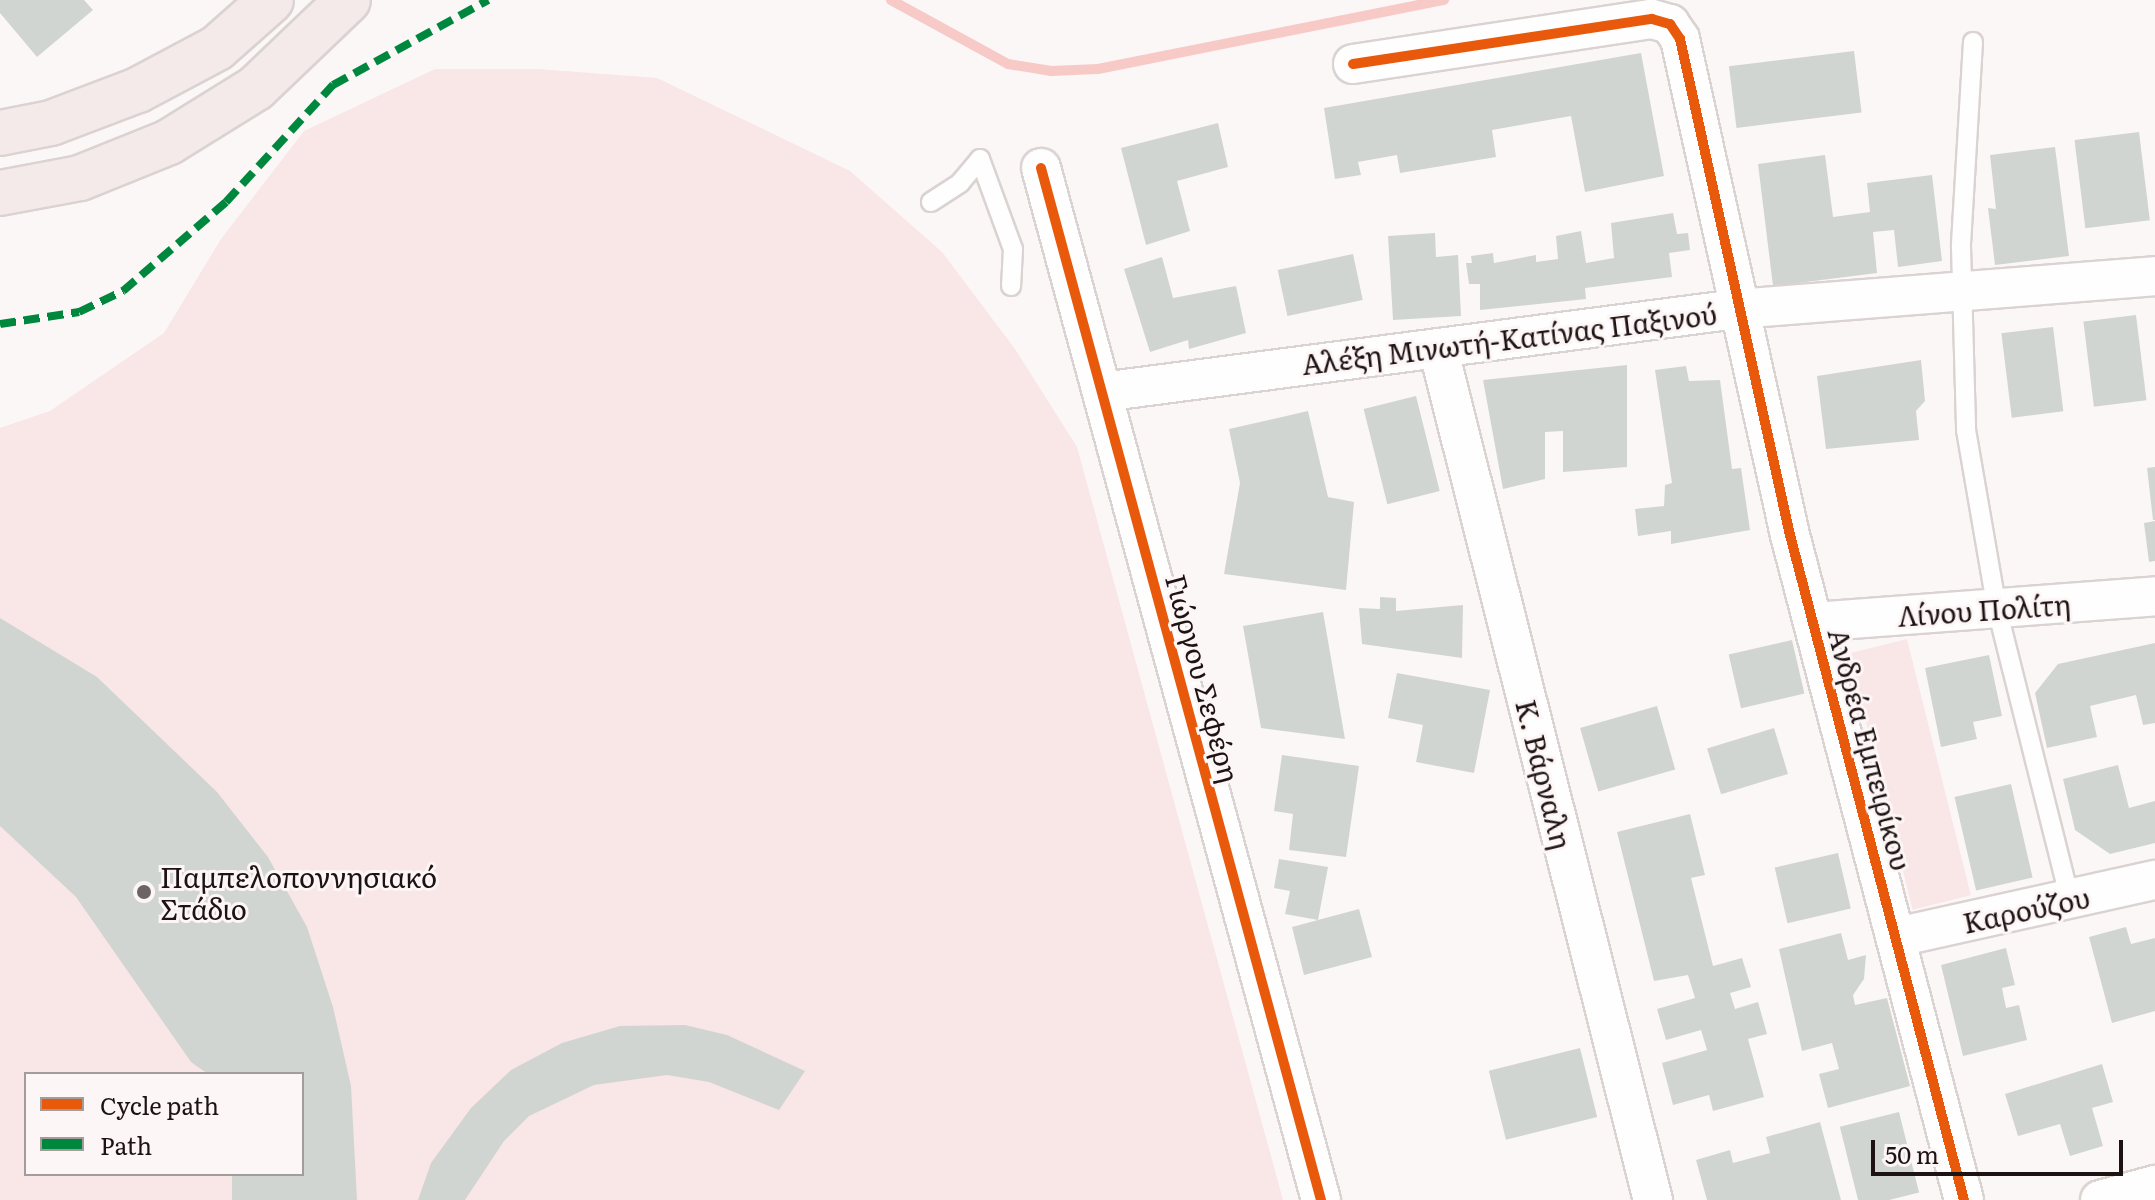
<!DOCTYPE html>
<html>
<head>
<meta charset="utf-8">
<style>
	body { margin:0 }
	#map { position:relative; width:2155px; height:1200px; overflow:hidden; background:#fcf7f7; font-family:Literata,serif }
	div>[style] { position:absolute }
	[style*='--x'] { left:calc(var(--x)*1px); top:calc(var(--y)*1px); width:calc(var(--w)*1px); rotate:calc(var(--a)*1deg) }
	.green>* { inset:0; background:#f9e6e6; transform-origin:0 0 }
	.stream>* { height:10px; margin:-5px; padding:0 5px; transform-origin:5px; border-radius:5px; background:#f7cac8 }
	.building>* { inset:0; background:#d1d5d2; transform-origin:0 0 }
	.roads { filter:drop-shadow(2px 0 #dbd2d2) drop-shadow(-2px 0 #dbd2d2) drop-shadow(0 2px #dbd2d2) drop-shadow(0 -2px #dbd2d2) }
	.lane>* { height:18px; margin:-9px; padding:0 9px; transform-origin:9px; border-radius:9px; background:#fffefe }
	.street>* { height:38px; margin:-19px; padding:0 19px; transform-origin:19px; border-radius:19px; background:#fffefe }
	.primary>* { height:44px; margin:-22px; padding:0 22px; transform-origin:22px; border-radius:22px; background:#f4eaea }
	.quiet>* { height:8px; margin-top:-4px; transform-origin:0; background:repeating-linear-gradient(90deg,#00873e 0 16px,transparent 0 24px) }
	.cycleway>* { height:10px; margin:-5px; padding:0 5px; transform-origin:5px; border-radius:5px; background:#e8590c }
	.dots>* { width:22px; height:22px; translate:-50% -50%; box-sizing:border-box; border:4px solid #fdf6f6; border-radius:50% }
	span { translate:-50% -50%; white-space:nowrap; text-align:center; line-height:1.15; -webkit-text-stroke:6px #fdf6f6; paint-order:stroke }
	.street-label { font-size:28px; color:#1e1313 }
	.poi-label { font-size:28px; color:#1e1313 }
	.left { translate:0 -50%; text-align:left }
	.legend { position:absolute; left:24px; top:1072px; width:280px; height:104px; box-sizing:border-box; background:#fdf6f6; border:2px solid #a49b9b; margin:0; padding:10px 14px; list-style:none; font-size:24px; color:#1e1313 }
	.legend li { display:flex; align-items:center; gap:16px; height:40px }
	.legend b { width:40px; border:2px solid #a49b9b }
	.scale { position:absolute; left:1871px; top:1140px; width:252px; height:36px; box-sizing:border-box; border:4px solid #1e1313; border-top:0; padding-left:10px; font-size:24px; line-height:28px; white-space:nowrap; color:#1e1313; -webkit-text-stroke:6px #fdf6f6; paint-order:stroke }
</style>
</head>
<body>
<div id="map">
	<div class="green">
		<i style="clip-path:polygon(evenodd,435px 69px,538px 69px,657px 78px,850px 171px,942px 252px,1015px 349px,1077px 447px,1283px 1200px,0 1200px,0 428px,50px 411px,164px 333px,221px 239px,304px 131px,435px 69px,26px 1074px,302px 1074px,302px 1174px,26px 1174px,26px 1074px)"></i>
		<i style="left:1907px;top:639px;width:264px;height:60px;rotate:76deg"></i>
	</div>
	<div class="stream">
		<i style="--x:891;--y:0;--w:133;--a:28.7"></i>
		<i style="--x:1008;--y:64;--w:44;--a:9.2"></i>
		<i style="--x:1051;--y:71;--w:47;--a:-2.4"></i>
		<i style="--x:1098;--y:69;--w:353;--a:-11.3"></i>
	</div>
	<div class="building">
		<i style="clip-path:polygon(0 0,84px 0,93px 10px,37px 57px,0 13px)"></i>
		<i style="left:1854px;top:51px;width:62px;height:126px;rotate:83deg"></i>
		<i style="clip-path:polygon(1641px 53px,1664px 176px,1585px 192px,1571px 116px,1492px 130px,1496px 157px,1400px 173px,1397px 155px,1358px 162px,1361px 175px,1335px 179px,1324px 108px)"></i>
		<i style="clip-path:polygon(1218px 123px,1228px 167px,1177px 181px,1190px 231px,1146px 245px,1121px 148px)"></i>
		<i style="left:2139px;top:132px;width:89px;height:65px;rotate:83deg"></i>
		<i style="clip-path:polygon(2055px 147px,2069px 256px,1995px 265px,1988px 208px,1996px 209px,1990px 155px)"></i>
		<i style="clip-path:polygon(1825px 155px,1833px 217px,1870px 212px,1867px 183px,1932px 175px,1942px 261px,1898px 267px,1894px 230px,1873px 232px,1877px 273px,1773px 286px,1758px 164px)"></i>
		<i style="clip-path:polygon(1673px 213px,1677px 234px,1688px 233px,1690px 250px,1669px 253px,1672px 277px,1585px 288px,1586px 299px,1480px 310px,1480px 284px,1469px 284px,1466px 263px,1472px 263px,1471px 256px,1493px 253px,1494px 263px,1536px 255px,1536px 262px,1558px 259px,1556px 236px,1581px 231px,1586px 263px,1614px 258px,1611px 223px)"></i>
		<i style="clip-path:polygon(1435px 233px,1436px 257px,1458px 255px,1461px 316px,1393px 320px,1388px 236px)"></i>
		<i style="left:1353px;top:254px;width:47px;height:77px;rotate:78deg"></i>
		<i style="clip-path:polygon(1162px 257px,1173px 298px,1236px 286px,1246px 333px,1189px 349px,1188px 340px,1150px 352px,1124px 269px)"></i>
		<i style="left:2136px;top:315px;width:86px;height:53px;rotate:83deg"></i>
		<i style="left:2053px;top:327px;width:85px;height:52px;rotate:83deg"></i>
		<i style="clip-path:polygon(1921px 360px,1925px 401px,1916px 411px,1919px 440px,1826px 449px,1817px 376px)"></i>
		<i style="clip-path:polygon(1627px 365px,1627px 467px,1563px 472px,1563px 431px,1545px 432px,1545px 479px,1503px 489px,1483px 380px)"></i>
		<i style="clip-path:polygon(1686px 366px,1689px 381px,1720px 380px,1732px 469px,1741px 468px,1750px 530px,1671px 544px,1671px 531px,1638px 536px,1635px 509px,1664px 506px,1665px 485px,1672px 483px,1655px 370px)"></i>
		<i style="left:1416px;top:396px;width:98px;height:54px;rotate:76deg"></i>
		<i style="clip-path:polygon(1308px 411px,1328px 497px,1354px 502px,1346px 590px,1224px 574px,1240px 483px,1229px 429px)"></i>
		<i style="clip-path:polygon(2155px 467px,2155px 520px,2153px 520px,2147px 468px)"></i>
		<i style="clip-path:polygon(2155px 521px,2155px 561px,2149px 562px,2144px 523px)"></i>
		<i style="clip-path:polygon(1380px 597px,1396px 598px,1396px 611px,1463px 605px,1462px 658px,1362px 644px,1359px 608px,1380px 609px)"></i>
		<i style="clip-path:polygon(1323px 612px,1345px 739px,1261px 728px,1243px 626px)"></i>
		<i style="clip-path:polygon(0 618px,97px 677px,217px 792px,268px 857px,307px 927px,333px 1007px,351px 1086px,357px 1200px,232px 1200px,232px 1174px,302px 1174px,302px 1074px,208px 1074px,191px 1062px,76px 897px,0 826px)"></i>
		<i style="left:1792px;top:640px;width:55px;height:65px;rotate:77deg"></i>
		<i style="clip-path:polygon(2155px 643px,2155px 723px,2143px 725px,2136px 695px,2090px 706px,2097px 737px,2047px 748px,2035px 693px,2058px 664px)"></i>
		<i style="clip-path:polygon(1989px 655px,2002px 716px,1973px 722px,1977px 739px,1941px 747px,1925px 668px)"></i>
		<i style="clip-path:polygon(1397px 673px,1490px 690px,1474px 773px,1416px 762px,1423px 725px,1388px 718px)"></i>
		<i style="left:1657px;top:706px;width:66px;height:80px;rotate:74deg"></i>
		<i style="left:1774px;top:728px;width:48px;height:70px;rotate:73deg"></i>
		<i style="clip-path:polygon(1282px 755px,1359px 766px,1346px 857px,1289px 850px,1293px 814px,1274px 811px)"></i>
		<i style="clip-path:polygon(2118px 765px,2129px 808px,2155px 801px,2155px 843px,2110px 854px,2075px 830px,2063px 779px)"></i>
		<i style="left:2011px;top:784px;width:96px;height:58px;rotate:77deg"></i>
		<i style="clip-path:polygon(1690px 814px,1705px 875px,1691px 878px,1713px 966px,1742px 958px,1751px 987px,1730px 993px,1735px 1009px,1758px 1002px,1767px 1034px,1748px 1039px,1764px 1097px,1713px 1111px,1709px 1095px,1673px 1105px,1662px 1063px,1707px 1050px,1701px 1030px,1666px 1040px,1657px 1009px,1695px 998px,1688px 975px,1654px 981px,1617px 832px)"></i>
		<i style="left:1838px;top:853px;width:57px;height:65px;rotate:77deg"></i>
		<i style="clip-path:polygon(1279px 859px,1328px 867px,1318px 920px,1359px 909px,1372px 957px,1304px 975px,1292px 927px,1318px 920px,1285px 914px,1290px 891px,1274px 888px)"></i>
		<i style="clip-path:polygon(2126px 927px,2131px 944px,2155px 938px,2155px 1011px,2112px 1023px,2089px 937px)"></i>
		<i style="clip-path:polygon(1841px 933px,1848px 960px,1866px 955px,1864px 979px,1853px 995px,1855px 1005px,1887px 998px,1910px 1086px,1828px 1108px,1819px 1074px,1839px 1069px,1832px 1043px,1802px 1051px,1779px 949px)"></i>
		<i style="clip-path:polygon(2006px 948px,2015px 985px,2002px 988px,2006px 1008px,2019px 1005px,2027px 1040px,1963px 1056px,1941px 965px)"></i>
		<i style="clip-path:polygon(685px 1025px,727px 1035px,805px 1071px,779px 1110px,709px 1082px,667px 1075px,594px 1085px,529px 1116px,504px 1141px,465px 1200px,418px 1200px,431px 1163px,471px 1108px,511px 1070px,562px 1043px,620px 1026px)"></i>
		<i style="left:1580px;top:1048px;width:71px;height:94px;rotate:76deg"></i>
		<i style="clip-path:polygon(2102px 1064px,2113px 1102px,2092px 1108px,2103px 1146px,2070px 1156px,2060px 1124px,2018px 1136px,2005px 1094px)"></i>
		<i style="left:1899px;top:1112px;width:83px;height:61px;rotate:76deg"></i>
		<i style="clip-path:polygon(1820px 1122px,1841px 1200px,1707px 1200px,1696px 1160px,1730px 1150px,1733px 1163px,1770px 1153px,1766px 1137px)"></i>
	</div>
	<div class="roads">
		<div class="lane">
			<i style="--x:1973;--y:42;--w:205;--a:93.4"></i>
			<i style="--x:1961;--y:247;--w:183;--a:88.4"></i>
			<i style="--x:1966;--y:430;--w:182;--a:80.2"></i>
			<i style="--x:1997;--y:609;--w:299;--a:75.9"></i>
			<i style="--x:980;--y:159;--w:96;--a:69.9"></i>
			<i style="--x:1013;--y:249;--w:37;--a:93"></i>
			<i style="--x:931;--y:202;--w:35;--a:-33"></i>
			<i style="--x:960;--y:183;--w:31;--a:-50"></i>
		</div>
		<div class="street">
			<i style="--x:1353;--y:64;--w:302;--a:-8.6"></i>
			<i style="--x:1652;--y:19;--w:19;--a:16"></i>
			<i style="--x:1670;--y:24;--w:18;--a:56"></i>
			<i style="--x:1680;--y:39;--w:508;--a:77.5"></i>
			<i style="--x:1790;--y:535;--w:687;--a:75.34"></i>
			<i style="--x:1041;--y:168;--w:1069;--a:74.82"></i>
			<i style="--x:1438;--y:348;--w:879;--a:75.84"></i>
			<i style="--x:1102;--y:392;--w:640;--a:-7.45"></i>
			<i style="--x:1737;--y:309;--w:419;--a:-4.5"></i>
			<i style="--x:1813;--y:622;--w:343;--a:-4.3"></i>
			<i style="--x:1897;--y:937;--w:264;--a:-12.5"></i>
			<i style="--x:2100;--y:1200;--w:57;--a:-15.3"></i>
		</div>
		<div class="primary">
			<i style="--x:0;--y:133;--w:52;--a:-11.1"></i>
			<i style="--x:51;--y:123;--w:93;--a:-20.8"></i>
			<i style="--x:138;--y:90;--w:89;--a:-28"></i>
			<i style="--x:217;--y:48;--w:72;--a:-41.6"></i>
			<i style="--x:0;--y:193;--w:81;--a:-10.6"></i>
			<i style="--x:80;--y:178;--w:96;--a:-22"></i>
			<i style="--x:169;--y:142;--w:102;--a:-31.8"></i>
			<i style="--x:256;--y:88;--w:127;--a:-43.7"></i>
		</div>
	</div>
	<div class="quiet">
		<i style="--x:0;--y:324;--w:80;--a:-8.6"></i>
		<i style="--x:79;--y:312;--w:49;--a:-25.5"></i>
		<i style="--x:123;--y:291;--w:136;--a:-40.8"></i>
		<i style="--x:226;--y:202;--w:159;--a:-47.6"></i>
		<i style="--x:333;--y:85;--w:177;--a:-28.7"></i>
	</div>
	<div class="cycleway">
		<i style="--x:1353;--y:64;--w:302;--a:-8.6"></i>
		<i style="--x:1652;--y:19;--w:19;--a:16"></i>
		<i style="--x:1670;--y:24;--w:18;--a:56"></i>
		<i style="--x:1680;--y:39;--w:508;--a:77.5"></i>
		<i style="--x:1790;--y:535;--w:687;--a:75.34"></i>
		<i style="--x:1041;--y:168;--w:1069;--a:74.82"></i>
	</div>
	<div class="dots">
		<i style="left:144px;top:892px;background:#6c6363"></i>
	</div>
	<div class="street-label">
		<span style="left:1509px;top:338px;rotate:-7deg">Αλέξη Μινωτή-Κατίνας Παξινού</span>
		<span style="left:1984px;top:609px;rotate:-4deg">Λίνου Πολίτη</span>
		<span style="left:1204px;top:678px;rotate:75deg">Γιώργου Σεφέρη</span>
		<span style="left:1871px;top:749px;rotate:75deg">Ανδρέα Εμπειρίκου</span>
		<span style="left:1545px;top:774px;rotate:76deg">Κ. Βάρναλη</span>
		<span style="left:2026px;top:909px;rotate:-12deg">Καρούζου</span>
	</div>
	<div class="poi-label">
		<span class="left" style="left:160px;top:892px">Παμπελοποννησιακό<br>Στάδιο</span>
	</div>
	<ul class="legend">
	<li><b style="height:10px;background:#e8590c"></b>Cycle path</li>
	<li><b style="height:10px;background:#00873e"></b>Path</li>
	</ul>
	<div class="scale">50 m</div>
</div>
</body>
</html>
